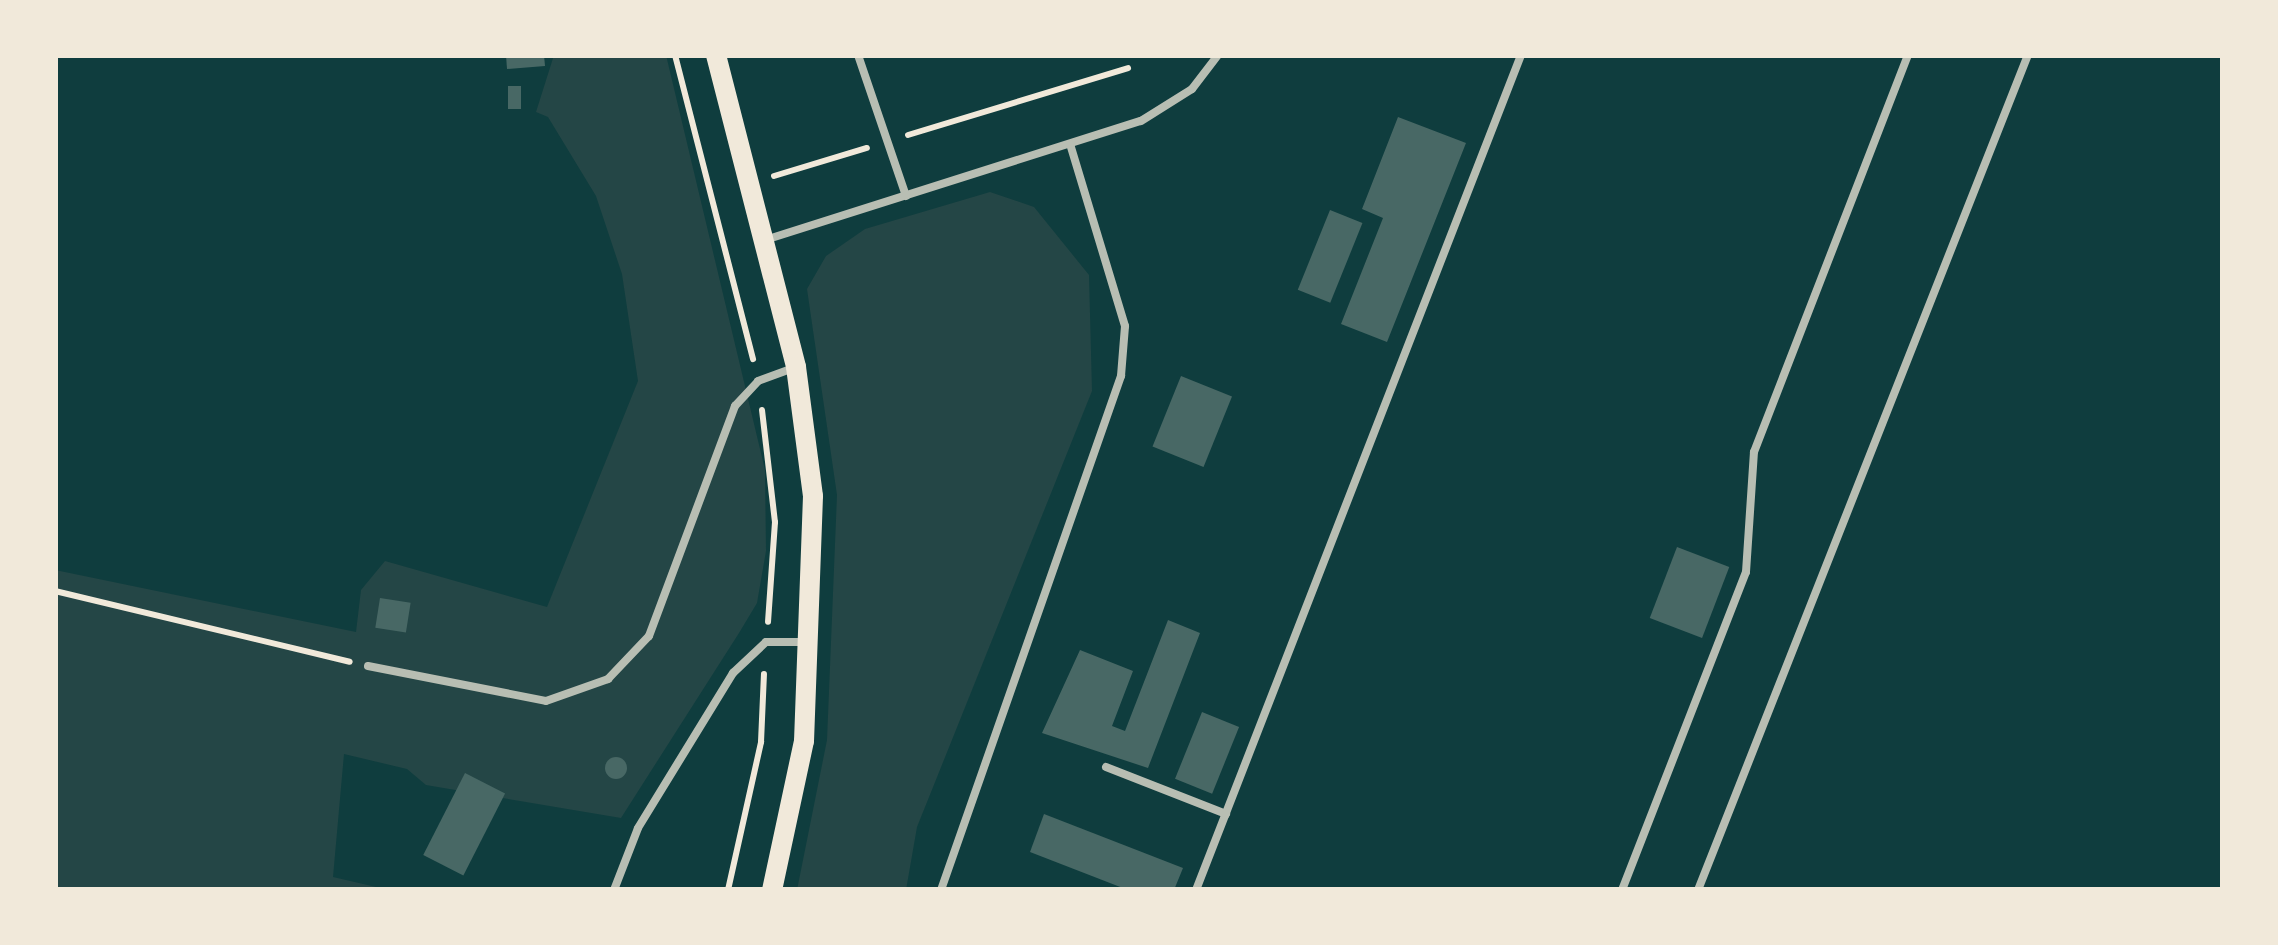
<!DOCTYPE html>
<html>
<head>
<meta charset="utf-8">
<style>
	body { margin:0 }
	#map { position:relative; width:2278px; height:945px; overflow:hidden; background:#0f3d3e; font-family:"Alegreya Sans",sans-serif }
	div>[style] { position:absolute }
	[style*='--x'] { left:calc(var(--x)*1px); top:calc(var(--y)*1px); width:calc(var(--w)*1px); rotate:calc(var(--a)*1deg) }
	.green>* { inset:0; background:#244646 }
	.building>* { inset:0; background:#486865; transform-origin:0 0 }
	.round { border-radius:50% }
	.path>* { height:6px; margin:-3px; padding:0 3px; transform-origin:3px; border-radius:3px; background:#f1e9da }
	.service>* { height:8px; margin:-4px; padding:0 4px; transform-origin:4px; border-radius:4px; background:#b8beb3 }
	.secondary>* { height:20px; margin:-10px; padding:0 10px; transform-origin:10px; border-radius:10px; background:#f1e9da }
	span { translate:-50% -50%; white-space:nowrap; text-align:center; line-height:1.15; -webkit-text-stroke:8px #f1e9da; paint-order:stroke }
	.frame { position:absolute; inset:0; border:58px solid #f1e9da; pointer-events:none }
</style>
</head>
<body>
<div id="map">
	<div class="green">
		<i style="clip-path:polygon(554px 55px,666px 55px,765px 470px,766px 551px,757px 603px,739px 633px,621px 818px,426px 785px,407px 769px,344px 754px,333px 877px,389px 890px,55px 890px,55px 570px,356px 632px,361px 590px,385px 561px,547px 607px,638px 381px,622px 274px,596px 196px,548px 117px,536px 112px)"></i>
		<i style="clip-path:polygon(990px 192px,1034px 207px,1089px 275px,1092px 391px,917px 827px,906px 890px,797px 890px,827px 740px,837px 495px,807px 289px,826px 256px,865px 229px)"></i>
	</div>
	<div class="building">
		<i style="clip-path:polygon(506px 55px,544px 55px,545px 66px,507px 69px)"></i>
		<i style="left:508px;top:86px;width:13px;height:23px"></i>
		<i style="clip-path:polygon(1398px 117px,1466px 143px,1387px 342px,1341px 324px,1383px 218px,1362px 209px)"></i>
		<i style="left:1330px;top:210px;width:35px;height:86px;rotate:22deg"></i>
		<i style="left:1181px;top:376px;width:55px;height:76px;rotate:22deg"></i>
		<i style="left:1677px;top:547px;width:56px;height:76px;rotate:21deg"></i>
		<i style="left:380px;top:598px;width:31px;height:30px;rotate:9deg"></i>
		<i style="clip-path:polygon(1168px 620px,1200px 633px,1148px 768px,1042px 733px,1080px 650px,1133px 671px,1112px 726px,1125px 731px)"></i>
		<i style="left:1202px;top:712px;width:40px;height:72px;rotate:22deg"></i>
		<i class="round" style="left:605px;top:757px;width:22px;height:22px"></i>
		<i style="left:465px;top:773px;width:45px;height:92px;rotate:27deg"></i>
		<i style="clip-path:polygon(1044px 814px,1183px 868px,1174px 890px,1128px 890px,1030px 852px)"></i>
	</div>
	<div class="path">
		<i style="--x:675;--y:55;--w:314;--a:75.6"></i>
		<i style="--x:908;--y:135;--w:230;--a:-16.9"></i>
		<i style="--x:774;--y:176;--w:97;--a:-16.8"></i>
		<i style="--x:762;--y:410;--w:113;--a:83.4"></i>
		<i style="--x:775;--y:522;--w:100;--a:94"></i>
		<i style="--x:55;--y:591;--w:303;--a:13.5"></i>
		<i style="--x:728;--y:890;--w:152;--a:-77.4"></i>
		<i style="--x:761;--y:742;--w:68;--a:-87.5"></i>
	</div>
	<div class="service">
		<i style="--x:858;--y:55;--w:149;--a:71.2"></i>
		<i style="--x:765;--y:240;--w:394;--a:-17.6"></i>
		<i style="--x:1141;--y:121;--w:60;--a:-32.1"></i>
		<i style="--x:1192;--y:89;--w:43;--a:-52.6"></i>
		<i style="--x:368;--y:666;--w:181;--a:11.1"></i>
		<i style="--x:546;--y:701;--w:66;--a:-19.5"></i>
		<i style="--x:608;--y:679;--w:59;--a:-46.4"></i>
		<i style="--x:649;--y:636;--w:246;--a:-69.5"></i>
		<i style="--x:735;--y:406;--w:34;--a:-47"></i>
		<i style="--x:758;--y:381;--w:37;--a:-20"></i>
		<i style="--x:1106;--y:767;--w:129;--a:21.4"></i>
		<i style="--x:614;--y:890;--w:66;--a:-68.8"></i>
		<i style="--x:638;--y:828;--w:182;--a:-58.5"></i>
		<i style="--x:733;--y:673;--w:45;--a:-43.2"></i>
		<i style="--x:766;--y:642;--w:42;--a:0"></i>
		<i style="--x:941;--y:890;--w:545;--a:-70.7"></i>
		<i style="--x:1121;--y:376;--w:50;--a:-85.4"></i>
		<i style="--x:1125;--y:326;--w:190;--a:-106.8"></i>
		<i style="--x:1196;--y:890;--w:896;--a:-68.73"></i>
		<i style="--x:1622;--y:890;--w:341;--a:-68.7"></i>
		<i style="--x:1746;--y:572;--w:120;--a:-86.2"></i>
		<i style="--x:1754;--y:452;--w:426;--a:-68.8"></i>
		<i style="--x:1698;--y:890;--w:898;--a:-68.44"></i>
	</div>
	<div class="secondary">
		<i style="--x:716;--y:55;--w:322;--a:75.6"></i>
		<i style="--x:796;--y:367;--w:130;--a:82.5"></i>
		<i style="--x:813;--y:496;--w:245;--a:92.1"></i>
		<i style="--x:804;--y:741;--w:152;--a:102.1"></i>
	</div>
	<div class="frame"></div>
</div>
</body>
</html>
